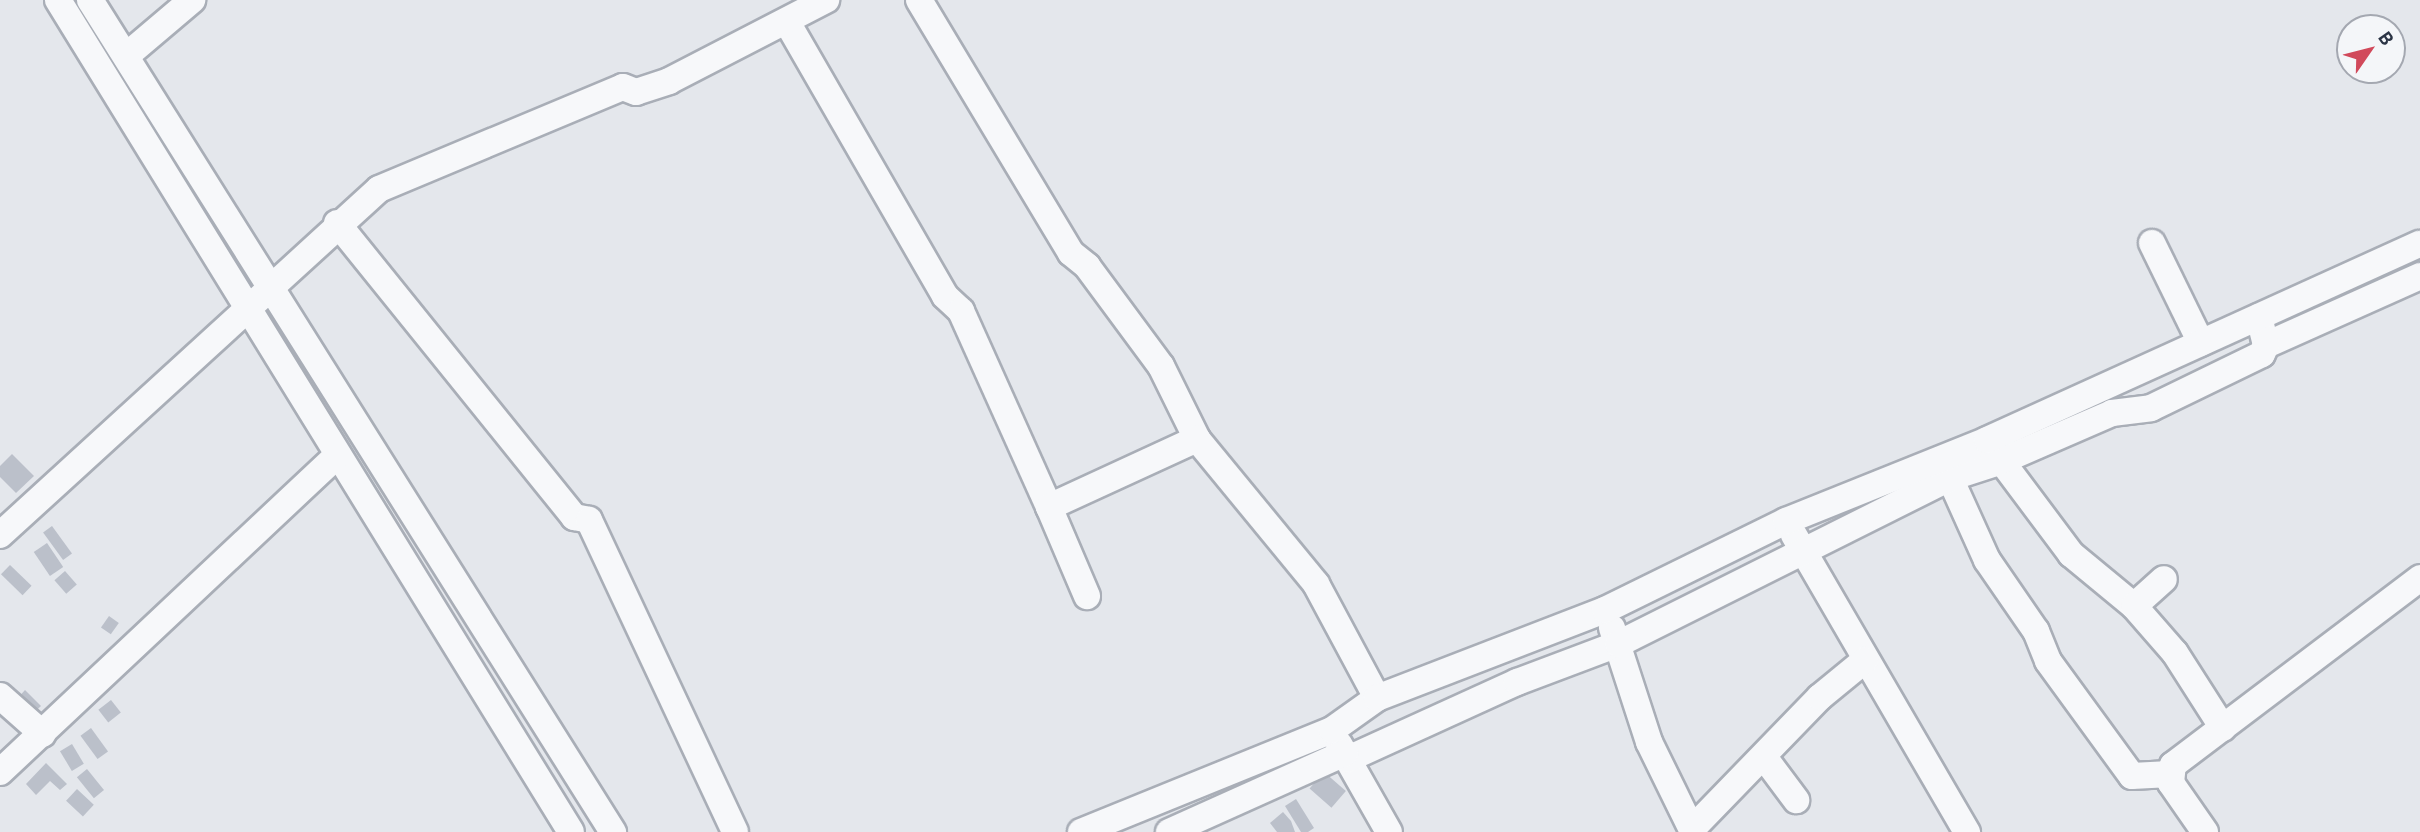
<!DOCTYPE html>
<html>
<head>
<meta charset="utf-8">
<style>
	body { margin:0 }
	#map { position:relative; width:2420px; height:832px; overflow:hidden; background:#e4e7ec; font-family:"Archivo Narrow",sans-serif }
	div>[style] { position:absolute }
	[style*='--x'] { left:calc(var(--x)*1px); top:calc(var(--y)*1px); width:calc(var(--w)*1px); rotate:calc(var(--a)*1deg) }
	.canal>* { height:18px; margin:-9px; padding:0 9px; transform-origin:9px; border-radius:9px; background:#9fb4cc }
	.building>* { inset:0; background:#bbc0ca; transform-origin:0 0 }
	.roads { filter:drop-shadow(2px 0 #a9aeb7) drop-shadow(-2px 0 #a9aeb7) drop-shadow(0 2px #a9aeb7) drop-shadow(0 -2px #a9aeb7) }
	.minor>* { height:26px; margin:-13px; padding:0 13px; transform-origin:13px; border-radius:13px; background:#f7f8fa }
	span { translate:-50% -50%; white-space:nowrap; text-align:center; line-height:1.15; -webkit-text-stroke:6px #f4f6f9; paint-order:stroke }
	.north { position:absolute; left:2336px; top:14px; width:70px; height:70px; box-sizing:border-box; background:#f4f6f9; border:2px solid #a4a8b1; border-radius:50%; rotate:55deg; font-size:19px; font-weight:700; line-height:28px; text-align:center; color:#2b3445 }
	.north::after { content:''; display:block; margin:auto; width:24px; height:32px; background:#d1495b; clip-path:polygon(50% 0,100% 100%,50% 72%,0 100%) }
</style>
</head>
<body>
<div id="map">
	<div class="canal">
		<i style="--x:75;--y:0;--w:31;--a:58"></i>
	</div>
	<div class="building">
		<i style="clip-path:polygon(12px 454px,34px 476px,16px 493px,0 477px,0 466px)"></i>
		<i style="left:52px;top:526px;width:34px;height:11px;rotate:54deg"></i>
		<i style="left:47px;top:543px;width:29px;height:16px;rotate:56deg"></i>
		<i style="left:10px;top:565px;width:30px;height:13px;rotate:44deg"></i>
		<i style="left:65px;top:571px;width:18px;height:14px;rotate:49deg"></i>
		<i style="left:109px;top:616px;width:12px;height:14px;rotate:35deg"></i>
		<i style="clip-path:polygon(25px 690px,41px 706px,29px 717px,17px 699px)"></i>
		<i style="left:111px;top:700px;width:16px;height:16px;rotate:52deg"></i>
		<i style="left:91px;top:728px;width:29px;height:13px;rotate:54deg"></i>
		<i style="left:72px;top:744px;width:23px;height:14px;rotate:59deg"></i>
		<i style="clip-path:polygon(46px 763px,67px 784px,60px 790px,50px 781px,36px 795px,26px 784px)"></i>
		<i style="left:87px;top:769px;width:27px;height:13px;rotate:51deg"></i>
		<i style="left:1324px;top:772px;width:29px;height:22px;rotate:41deg"></i>
		<i style="left:77px;top:789px;width:23px;height:16px;rotate:43deg"></i>
		<i style="clip-path:polygon(1296px 799px,1314px 828px,1308px 832px,1301px 832px,1285px 806px)"></i>
		<i style="clip-path:polygon(1283px 812px,1291px 821px,1295px 832px,1277px 832px,1270px 823px)"></i>
	</div>
	<div class="roads">
		<div class="minor">
			<i style="--x:58;--y:0;--w:977;--a:58.34"></i>
			<i style="--x:90;--y:0;--w:983;--a:57.85"></i>
			<i style="--x:919;--y:0;--w:295;--a:59"></i>
			<i style="--x:1071;--y:253;--w:21;--a:39"></i>
			<i style="--x:1087;--y:266;--w:124;--a:53.5"></i>
			<i style="--x:1161;--y:366;--w:81;--a:63.7"></i>
			<i style="--x:1197;--y:439;--w:188;--a:50.6"></i>
			<i style="--x:1316;--y:584;--w:129;--a:61.8"></i>
			<i style="--x:787;--y:22;--w:316;--a:60"></i>
			<i style="--x:945;--y:296;--w:22;--a:43"></i>
			<i style="--x:961;--y:311;--w:215;--a:65.8"></i>
			<i style="--x:1049;--y:507;--w:163;--a:-24.7"></i>
			<i style="--x:126;--y:56;--w:87;--a:-40.3"></i>
			<i style="--x:337;--y:223;--w:378;--a:51.1"></i>
			<i style="--x:574;--y:517;--w:15;--a:11"></i>
			<i style="--x:589;--y:520;--w:344;--a:64.9"></i>
			<i style="--x:2152;--y:243;--w:111;--a:63.9"></i>
			<i style="--x:2266;--y:345;--w:169;--a:-24.1"></i>
			<i style="--x:1991;--y:447;--w:134;--a:53.2"></i>
			<i style="--x:2071;--y:554;--w:82;--a:39.5"></i>
			<i style="--x:2134;--y:606;--w:62;--a:48.9"></i>
			<i style="--x:2175;--y:653;--w:89;--a:57.4"></i>
			<i style="--x:1950;--y:478;--w:90;--a:65.7"></i>
			<i style="--x:1987;--y:560;--w:86;--a:55.4"></i>
			<i style="--x:2036;--y:631;--w:32;--a:68"></i>
			<i style="--x:2048;--y:661;--w:142;--a:53.9"></i>
			<i style="--x:2132;--y:776;--w:38;--a:-3"></i>
			<i style="--x:1049;--y:507;--w:97;--a:66.9"></i>
			<i style="--x:0;--y:535;--w:513;--a:-42.39"></i>
			<i style="--x:379;--y:189;--w:264;--a:-22.7"></i>
			<i style="--x:623;--y:87;--w:14;--a:21"></i>
			<i style="--x:636;--y:92;--w:35;--a:-18"></i>
			<i style="--x:669;--y:81;--w:177;--a:-27.3"></i>
			<i style="--x:1794;--y:535;--w:344;--a:59.8"></i>
			<i style="--x:2134;--y:606;--w:40;--a:-42"></i>
			<i style="--x:1612;--y:628;--w:120;--a:72"></i>
			<i style="--x:1649;--y:742;--w:100;--a:63.9"></i>
			<i style="--x:0;--y:696;--w:57;--a:41.5"></i>
			<i style="--x:1339;--y:744;--w:101;--a:60.4"></i>
			<i style="--x:1764;--y:757;--w:54;--a:53.3"></i>
			<i style="--x:1348;--y:759;--w:186;--a:-24.5"></i>
			<i style="--x:1517;--y:682;--w:108;--a:-20.6"></i>
			<i style="--x:1618;--y:644;--w:371;--a:-26.6"></i>
			<i style="--x:1950;--y:478;--w:52;--a:-18.1"></i>
			<i style="--x:1999;--y:462;--w:123;--a:-23.4"></i>
			<i style="--x:2112;--y:413;--w:39;--a:-7"></i>
			<i style="--x:2151;--y:408;--w:123;--a:-25.9"></i>
			<i style="--x:2262;--y:354;--w:10;--a:-66"></i>
			<i style="--x:2266;--y:345;--w:29;--a:-104"></i>
			<i style="--x:0;--y:772;--w:461;--a:-43.2"></i>
			<i style="--x:1693;--y:828;--w:182;--a:-45.9"></i>
			<i style="--x:1820;--y:697;--w:58;--a:-39.4"></i>
			<i style="--x:1081;--y:832;--w:271;--a:-22.1"></i>
			<i style="--x:1332;--y:730;--w:55;--a:-35.4"></i>
			<i style="--x:1377;--y:698;--w:244;--a:-21.1"></i>
			<i style="--x:1605;--y:610;--w:202;--a:-26.2"></i>
			<i style="--x:1786;--y:521;--w:217;--a:-21.9"></i>
			<i style="--x:1987;--y:440;--w:475;--a:-24.4"></i>
			<i style="--x:1169;--y:832;--w:193;--a:-24.2"></i>
			<i style="--x:2205;--y:832;--w:60;--a:-124.8"></i>
			<i style="--x:2171;--y:783;--w:18;--a:-84"></i>
			<i style="--x:2173;--y:765;--w:310;--a:-37.1"></i>
		</div>
	</div>
	<div class="north">B</div>
</div>
</body>
</html>
